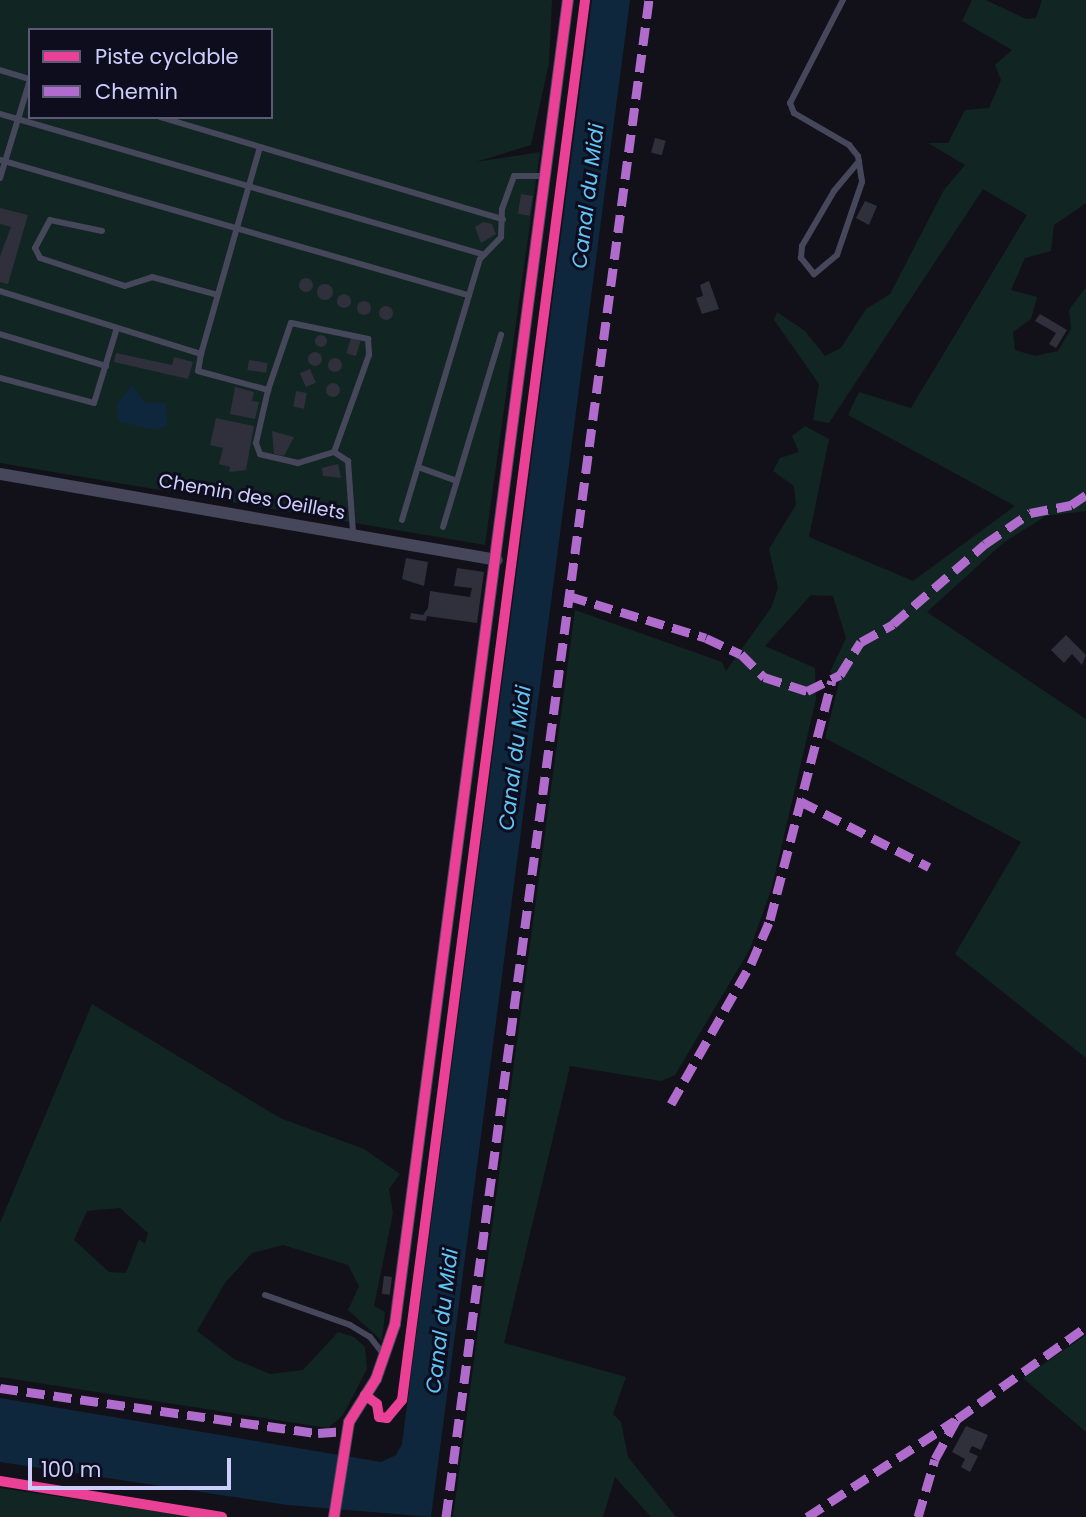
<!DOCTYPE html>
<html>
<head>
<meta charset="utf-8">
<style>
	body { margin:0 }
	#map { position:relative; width:1086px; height:1517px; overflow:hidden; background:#12111a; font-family:Poppins,sans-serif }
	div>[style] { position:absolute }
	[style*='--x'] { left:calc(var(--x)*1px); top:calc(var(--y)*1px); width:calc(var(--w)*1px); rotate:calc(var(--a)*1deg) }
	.green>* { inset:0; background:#112523 }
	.water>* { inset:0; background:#0e273d }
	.building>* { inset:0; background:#302f3c; transform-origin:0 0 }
	.round { border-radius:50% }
	.lane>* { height:6px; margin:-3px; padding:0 3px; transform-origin:3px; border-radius:3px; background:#46475b }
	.street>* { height:12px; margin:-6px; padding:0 6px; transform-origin:6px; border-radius:6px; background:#46475b }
	.quiet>* { height:9px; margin-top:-4.5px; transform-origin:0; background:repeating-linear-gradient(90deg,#b06ccc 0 18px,transparent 0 27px) }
	.cycleway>* { height:10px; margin:-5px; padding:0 5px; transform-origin:5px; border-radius:5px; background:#ea4096 }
	span { translate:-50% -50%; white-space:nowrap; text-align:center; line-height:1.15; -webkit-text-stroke:6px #0e0d1e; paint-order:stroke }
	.street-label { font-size:19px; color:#cdcefc }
	.water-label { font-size:21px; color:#60c5f7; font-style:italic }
	.legend { position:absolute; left:28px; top:28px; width:245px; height:91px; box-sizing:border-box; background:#0e0d1e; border:2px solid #5a5a77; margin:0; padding:9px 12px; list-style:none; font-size:21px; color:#cdcefc }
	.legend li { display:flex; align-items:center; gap:14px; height:35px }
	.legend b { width:35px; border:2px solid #5a5a77 }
	.scale { position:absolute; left:28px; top:1458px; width:203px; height:32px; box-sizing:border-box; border:4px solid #cdcefc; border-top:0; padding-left:9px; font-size:21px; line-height:24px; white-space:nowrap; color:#cdcefc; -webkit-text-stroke:5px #0e0d1e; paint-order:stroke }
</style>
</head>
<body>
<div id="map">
	<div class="green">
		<i style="clip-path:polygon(evenodd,0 0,552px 0,549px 63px,531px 145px,476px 162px,540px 152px,485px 545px,0 463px,0 0,30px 30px,271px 30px,271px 117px,30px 117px,30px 30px)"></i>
		<i style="clip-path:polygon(972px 0,986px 0,1026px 19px,1036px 18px,1042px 0,1086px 0,1086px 203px,1054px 225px,1051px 251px,1025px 258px,1011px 290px,1037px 297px,1031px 319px,1013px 332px,1015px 350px,1035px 356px,1058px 351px,1071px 329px,1069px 310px,1086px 287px,1086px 511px,1046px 516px,1003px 543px,927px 612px,1086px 719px,1086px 1058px,955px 954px,1021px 842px,825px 738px,840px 679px,830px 672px,846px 638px,833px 596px,811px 595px,765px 646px,815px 668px,816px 699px,772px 887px,750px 949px,675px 1075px,661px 1081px,570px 1066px,504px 1343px,626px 1377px,613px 1414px,621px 1422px,628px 1457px,676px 1517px,651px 1517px,615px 1477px,603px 1517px,453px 1517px,575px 610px,722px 662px,726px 671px,771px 608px,778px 588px,769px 549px,796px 505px,794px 486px,773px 471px,780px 458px,799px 452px,792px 436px,805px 426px,829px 439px,809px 537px,913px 581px,1015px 506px,848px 415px,859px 392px,911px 408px,1027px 215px,983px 189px,829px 423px,813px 420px,819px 384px,774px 320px,777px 312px,805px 331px,825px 356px,841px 348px,866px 309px,890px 294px,944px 190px,965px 165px,928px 143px,948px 143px,965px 110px,989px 108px,1001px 80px,995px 65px,1012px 50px,962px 21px)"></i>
		<i style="clip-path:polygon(evenodd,92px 1004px,280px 1118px,364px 1149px,400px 1174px,389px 1189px,393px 1213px,374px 1306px,385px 1312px,382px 1341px,348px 1310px,359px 1286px,348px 1265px,283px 1245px,252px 1253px,225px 1283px,197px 1331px,234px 1359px,270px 1374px,303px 1370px,338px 1332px,354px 1337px,365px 1347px,367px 1369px,343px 1415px,328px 1428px,0 1377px,0 1223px,92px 1004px,120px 1208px,148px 1233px,145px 1244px,139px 1239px,126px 1273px,109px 1272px,74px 1240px,87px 1211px,120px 1208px)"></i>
		<i style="clip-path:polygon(1086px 1335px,1086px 1432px,1023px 1378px)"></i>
		<i style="clip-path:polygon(0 1488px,196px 1517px,0 1517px)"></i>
	</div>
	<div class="water">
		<i style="clip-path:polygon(592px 0,630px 0,431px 1517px,288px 1505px,0 1462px,0 1398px,381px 1462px,396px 1455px,402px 1444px)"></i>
		<i style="clip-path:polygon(132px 386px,145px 402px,166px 403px,167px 426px,156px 430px,119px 422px,116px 405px)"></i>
	</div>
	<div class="building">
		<i style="left:655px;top:138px;width:11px;height:15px;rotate:15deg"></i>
		<i style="left:521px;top:194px;width:12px;height:20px;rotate:9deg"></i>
		<i style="clip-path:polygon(865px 201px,877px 206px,869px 225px,856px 218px)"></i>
		<i style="clip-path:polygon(0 208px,28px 215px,8px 284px,0 282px,0 256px,11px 227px,0 224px)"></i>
		<i style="clip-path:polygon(483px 222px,492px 224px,496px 234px,481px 243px,475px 227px)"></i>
		<i class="round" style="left:299px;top:278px;width:14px;height:14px"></i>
		<i style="clip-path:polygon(709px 281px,719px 309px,702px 314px,696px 298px,703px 296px,700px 285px)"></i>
		<i class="round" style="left:317px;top:284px;width:16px;height:16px"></i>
		<i class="round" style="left:337px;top:294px;width:14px;height:14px"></i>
		<i class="round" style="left:357px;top:301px;width:14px;height:14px"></i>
		<i class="round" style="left:379px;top:306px;width:14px;height:14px"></i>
		<i style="clip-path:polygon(1040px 314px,1067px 330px,1056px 348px,1049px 344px,1056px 333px,1035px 321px)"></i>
		<i class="round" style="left:315px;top:335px;width:12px;height:12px"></i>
		<i style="left:351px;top:338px;width:10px;height:16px;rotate:17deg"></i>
		<i class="round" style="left:308px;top:352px;width:14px;height:14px"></i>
		<i style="clip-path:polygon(116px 353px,172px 365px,174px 357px,193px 362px,188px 379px,114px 362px)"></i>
		<i class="round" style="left:328px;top:358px;width:14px;height:14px"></i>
		<i style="left:249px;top:360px;width:19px;height:10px;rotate:9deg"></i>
		<i style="left:310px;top:369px;width:15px;height:11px;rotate:67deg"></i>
		<i class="round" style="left:326px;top:383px;width:14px;height:14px"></i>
		<i style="clip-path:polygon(235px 387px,254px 392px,252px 401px,259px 402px,255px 419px,230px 414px)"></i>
		<i style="left:296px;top:391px;width:11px;height:16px;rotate:10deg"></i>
		<i style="clip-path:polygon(216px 418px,254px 426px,246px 470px,229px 472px,230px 467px,219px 464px,223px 448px,210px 445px)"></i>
		<i style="clip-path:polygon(272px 431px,294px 437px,284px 456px,274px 454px)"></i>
		<i style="clip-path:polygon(338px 464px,341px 478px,323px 476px,322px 468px)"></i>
		<i style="clip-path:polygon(406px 558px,428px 562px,424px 586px,402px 579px)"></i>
		<i style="clip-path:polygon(457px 568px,484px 572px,477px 623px,427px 616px,426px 621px,410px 619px,411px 613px,423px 615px,428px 608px,430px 591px,470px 597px,472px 588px,454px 586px)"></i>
		<i style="clip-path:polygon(1066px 635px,1086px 655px,1082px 665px,1072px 654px,1064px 663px,1051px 650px)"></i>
		<i style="left:384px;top:1276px;width:8px;height:18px;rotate:7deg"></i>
		<i style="clip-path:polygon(966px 1426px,988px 1435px,981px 1450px,972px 1446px,969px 1452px,978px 1456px,970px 1472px,961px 1467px,965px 1459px,952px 1452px)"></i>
	</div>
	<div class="lane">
		<i style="--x:843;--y:0;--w:116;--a:117.2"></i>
		<i style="--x:790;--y:103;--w:11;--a:68"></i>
		<i style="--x:794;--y:113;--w:64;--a:30.2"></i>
		<i style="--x:849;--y:145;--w:14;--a:51"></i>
		<i style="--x:858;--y:156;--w:26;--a:81"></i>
		<i style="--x:862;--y:182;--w:77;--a:108.9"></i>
		<i style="--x:837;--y:255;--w:30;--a:140"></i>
		<i style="--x:814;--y:274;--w:21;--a:-129"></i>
		<i style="--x:801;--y:258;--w:12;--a:-85"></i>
		<i style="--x:802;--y:246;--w:64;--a:-59.8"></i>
		<i style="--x:834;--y:191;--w:39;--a:-50"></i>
		<i style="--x:0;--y:70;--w:31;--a:17"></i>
		<i style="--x:0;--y:114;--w:502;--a:16.2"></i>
		<i style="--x:160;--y:117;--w:358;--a:16.6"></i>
		<i style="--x:0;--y:160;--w:488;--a:16.1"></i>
		<i style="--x:0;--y:178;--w:102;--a:-73"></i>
		<i style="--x:102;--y:231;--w:53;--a:-168.1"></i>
		<i style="--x:50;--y:220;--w:32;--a:118"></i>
		<i style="--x:35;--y:248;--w:11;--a:63"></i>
		<i style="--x:40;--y:258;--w:89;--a:18.2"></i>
		<i style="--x:125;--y:286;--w:28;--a:-18"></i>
		<i style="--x:152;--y:277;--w:68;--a:15.3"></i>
		<i style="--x:0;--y:291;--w:211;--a:17.4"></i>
		<i style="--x:201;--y:354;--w:17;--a:100"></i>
		<i style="--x:198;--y:371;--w:73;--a:15.2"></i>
		<i style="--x:0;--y:334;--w:111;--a:16.8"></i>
		<i style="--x:201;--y:354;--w:215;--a:-74.1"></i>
		<i style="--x:0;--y:378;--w:97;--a:14.9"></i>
		<i style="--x:94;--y:403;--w:78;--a:-73"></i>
		<i style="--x:334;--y:452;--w:38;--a:163"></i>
		<i style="--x:298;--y:463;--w:39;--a:-167"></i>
		<i style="--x:260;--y:454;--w:12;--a:-110"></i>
		<i style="--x:256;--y:443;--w:54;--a:-77.2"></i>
		<i style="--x:268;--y:390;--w:71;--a:-71.1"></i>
		<i style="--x:291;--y:323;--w:79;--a:11.7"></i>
		<i style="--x:368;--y:339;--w:16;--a:86"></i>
		<i style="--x:369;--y:355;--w:103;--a:109.8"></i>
		<i style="--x:334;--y:452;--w:17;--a:33"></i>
		<i style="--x:348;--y:461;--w:72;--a:86"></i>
		<i style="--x:418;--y:467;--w:41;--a:19.7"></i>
		<i style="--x:402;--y:520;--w:272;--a:-73.4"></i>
		<i style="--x:480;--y:259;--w:30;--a:-46"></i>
		<i style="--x:501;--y:237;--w:28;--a:-88"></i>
		<i style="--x:502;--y:209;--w:35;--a:-70"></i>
		<i style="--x:514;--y:176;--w:30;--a:0"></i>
		<i style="--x:443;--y:527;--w:201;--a:-73.2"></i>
		<i style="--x:265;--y:1295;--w:90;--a:19.4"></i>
		<i style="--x:350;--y:1325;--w:23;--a:31"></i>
		<i style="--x:370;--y:1337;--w:23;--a:52"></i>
	</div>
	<div class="street">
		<i style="--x:0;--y:474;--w:504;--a:9.82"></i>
		<i style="--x:334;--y:1517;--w:96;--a:-81"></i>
		<i style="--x:349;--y:1422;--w:51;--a:-57.9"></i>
		<i style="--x:376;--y:1379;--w:58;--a:-70.9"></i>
		<i style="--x:395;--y:1324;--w:1335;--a:-82.56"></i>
	</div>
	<div class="quiet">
		<i style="--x:569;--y:596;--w:143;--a:17"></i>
		<i style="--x:706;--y:638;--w:38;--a:25"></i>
		<i style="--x:741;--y:654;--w:33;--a:45"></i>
		<i style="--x:764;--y:677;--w:45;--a:18"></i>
		<i style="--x:807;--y:691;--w:37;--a:-26"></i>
		<i style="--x:840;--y:675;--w:39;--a:-58"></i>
		<i style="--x:861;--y:642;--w:37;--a:-29"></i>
		<i style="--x:893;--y:624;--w:122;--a:-41"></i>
		<i style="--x:985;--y:544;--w:55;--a:-34.6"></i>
		<i style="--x:1030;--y:513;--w:42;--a:-11"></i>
		<i style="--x:1071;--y:505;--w:18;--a:-34"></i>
		<i style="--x:800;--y:801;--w:145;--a:27.1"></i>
		<i style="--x:671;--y:1104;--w:161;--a:-60.3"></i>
		<i style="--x:751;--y:964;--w:48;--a:-66.6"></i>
		<i style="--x:770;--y:920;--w:247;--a:-75.5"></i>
		<i style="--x:0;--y:1388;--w:321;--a:8.1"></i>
		<i style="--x:318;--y:1433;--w:28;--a:-4"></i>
		<i style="--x:446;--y:1517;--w:1531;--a:-82.38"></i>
		<i style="--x:807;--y:1517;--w:176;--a:-33.1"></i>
		<i style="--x:918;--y:1517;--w:60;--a:-73.7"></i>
		<i style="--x:935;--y:1459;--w:46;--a:-61.2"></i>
		<i style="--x:957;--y:1419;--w:158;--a:-35.5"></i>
	</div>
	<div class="cycleway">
		<i style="--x:365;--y:1395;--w:15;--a:37"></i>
		<i style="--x:377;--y:1404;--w:13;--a:81"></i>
		<i style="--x:379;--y:1417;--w:8;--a:7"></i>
		<i style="--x:387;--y:1418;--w:23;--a:-50"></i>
		<i style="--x:402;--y:1400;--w:1412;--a:-82.55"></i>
		<i style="--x:0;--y:1481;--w:225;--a:9.2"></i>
		<i style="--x:334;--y:1517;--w:96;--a:-81"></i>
		<i style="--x:349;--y:1422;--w:51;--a:-57.9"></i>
		<i style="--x:376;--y:1379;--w:58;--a:-70.9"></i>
		<i style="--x:395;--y:1324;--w:1335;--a:-82.56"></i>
	</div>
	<div class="street-label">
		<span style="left:252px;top:497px;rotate:10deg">Chemin des Oeillets</span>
	</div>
	<div class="water-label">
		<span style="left:588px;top:196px;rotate:-83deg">Canal du Midi</span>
		<span style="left:515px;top:758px;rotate:-83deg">Canal du Midi</span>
		<span style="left:442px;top:1321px;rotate:-83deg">Canal du Midi</span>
	</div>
	<ul class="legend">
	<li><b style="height:9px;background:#ea4096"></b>Piste cyclable</li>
	<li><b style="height:9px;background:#b06ccc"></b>Chemin</li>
	</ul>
	<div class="scale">100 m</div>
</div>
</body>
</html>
